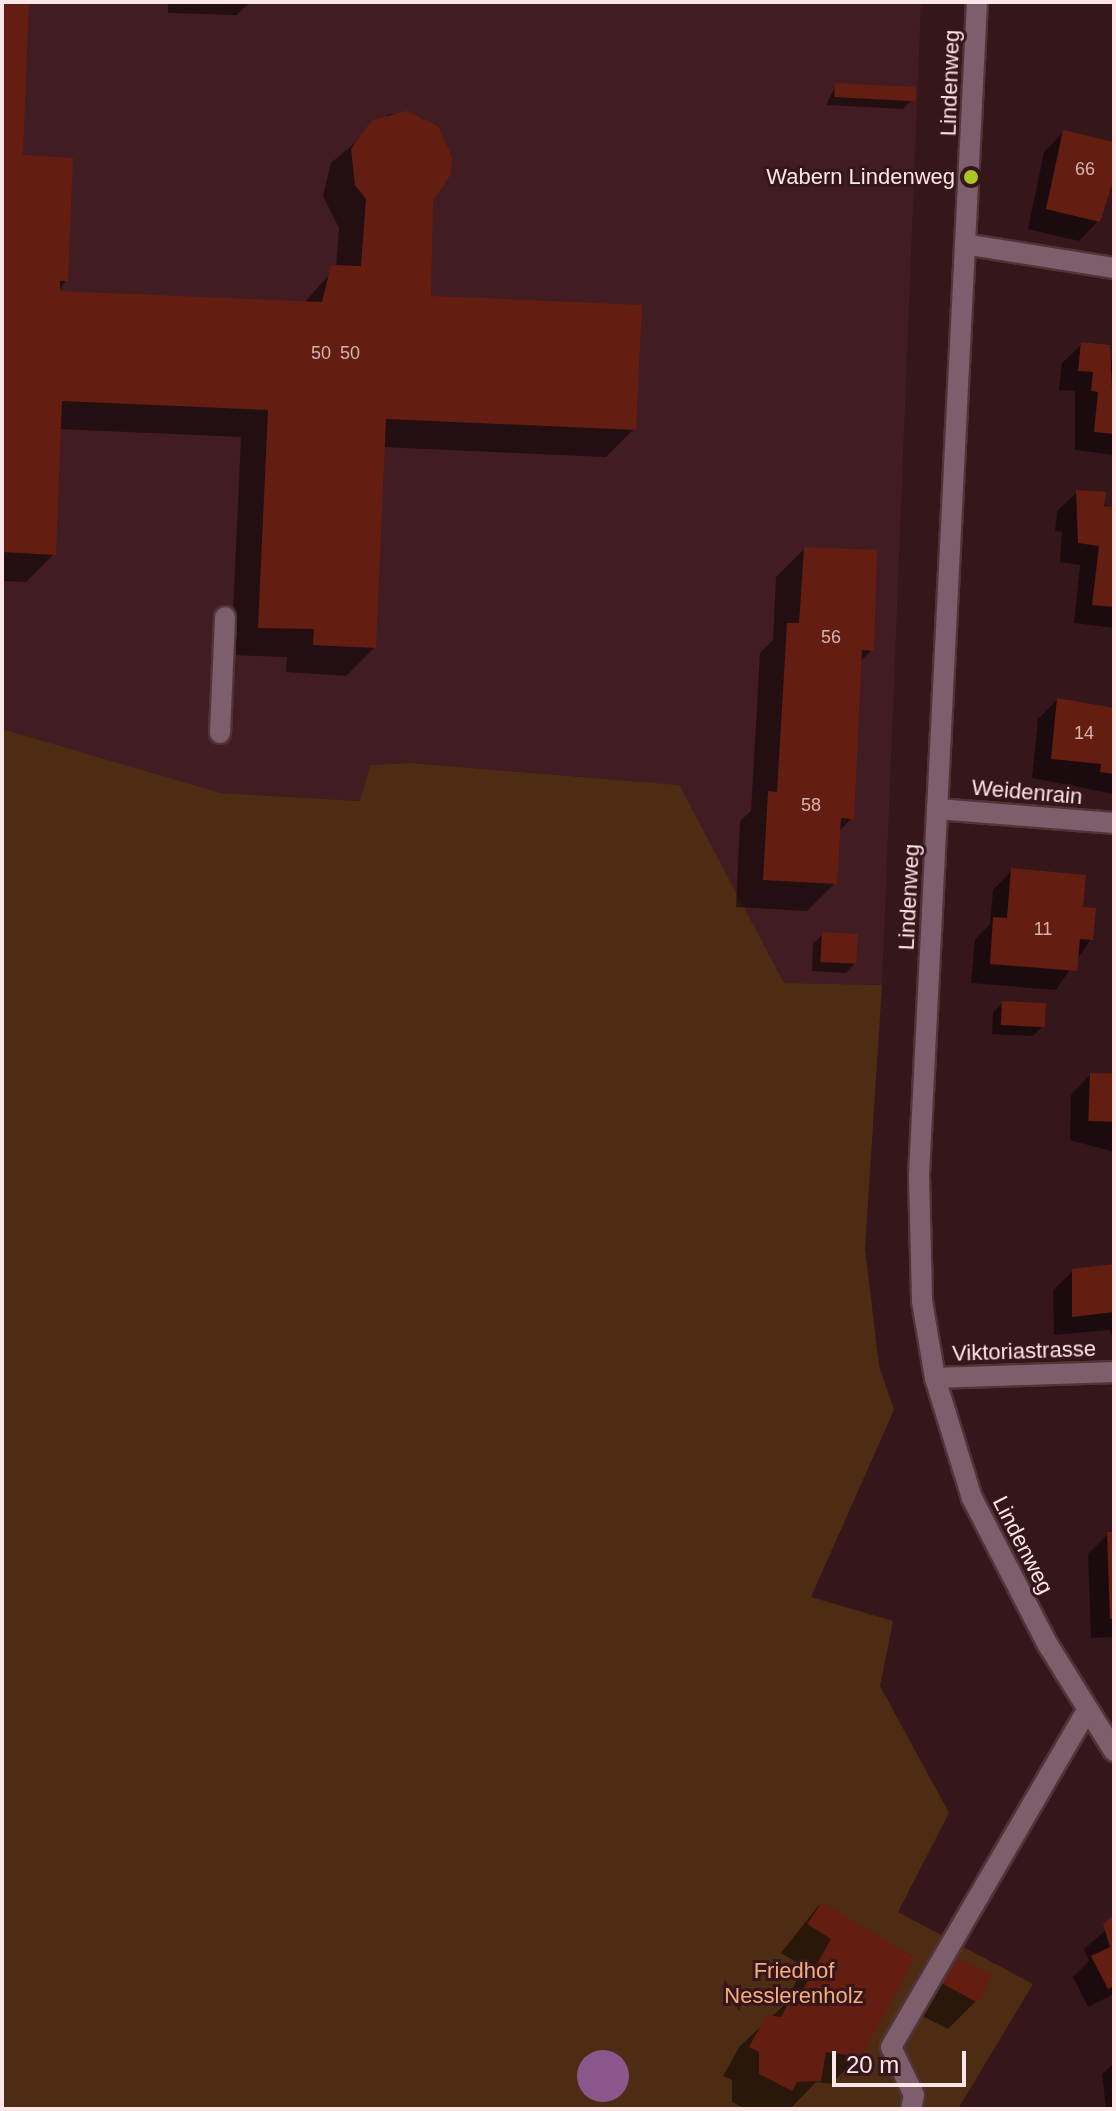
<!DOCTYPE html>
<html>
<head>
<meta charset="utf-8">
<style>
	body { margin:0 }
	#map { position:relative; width:1116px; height:2111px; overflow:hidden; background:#35161b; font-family:Arial,sans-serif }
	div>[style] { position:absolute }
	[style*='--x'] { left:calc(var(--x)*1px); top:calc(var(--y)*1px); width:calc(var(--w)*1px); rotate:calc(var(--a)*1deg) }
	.built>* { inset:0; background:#421c23 }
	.green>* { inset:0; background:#4e2c13 }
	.water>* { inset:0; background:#8b568c }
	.round { border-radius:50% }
	.shadow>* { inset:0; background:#0007 }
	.building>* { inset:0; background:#631e11; transform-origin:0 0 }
	.roads { filter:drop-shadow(2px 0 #513338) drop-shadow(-2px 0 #513338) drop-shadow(0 2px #513338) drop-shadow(0 -2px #513338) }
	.minor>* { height:20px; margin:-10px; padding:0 10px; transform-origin:10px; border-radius:10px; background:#7d5e6d }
	.dots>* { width:22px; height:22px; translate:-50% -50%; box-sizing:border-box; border:4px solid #35161b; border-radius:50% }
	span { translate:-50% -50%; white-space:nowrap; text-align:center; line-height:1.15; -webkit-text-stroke:6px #35161b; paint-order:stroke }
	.number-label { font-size:18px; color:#d6b4b2 }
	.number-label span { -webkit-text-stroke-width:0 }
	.street-label { font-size:22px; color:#fde6e8 }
	.poi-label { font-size:22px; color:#fde6e8 }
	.right { translate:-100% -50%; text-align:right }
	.park-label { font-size:22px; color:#f6ae7d }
	.frame { position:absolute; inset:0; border:4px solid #fde6e8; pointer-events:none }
	.scale { position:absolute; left:832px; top:2051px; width:134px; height:36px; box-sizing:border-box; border:4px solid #fde6e8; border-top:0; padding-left:10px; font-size:24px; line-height:28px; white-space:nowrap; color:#fde6e8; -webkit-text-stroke:6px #35161b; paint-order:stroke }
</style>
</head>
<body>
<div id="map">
	<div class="built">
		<i style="clip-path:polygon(2px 2px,921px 2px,882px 985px,784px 983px,678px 785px,411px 763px,370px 765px,360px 801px,221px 793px,2px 729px)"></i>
	</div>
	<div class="green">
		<i style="clip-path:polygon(2px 729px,221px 793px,360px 801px,370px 765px,411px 763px,679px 785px,784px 983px,882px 985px,865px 1249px,879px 1366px,894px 1410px,811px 1597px,893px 1621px,880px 1686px,949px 1813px,898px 1912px,1033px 1984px,958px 2109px,2px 2109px)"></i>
	</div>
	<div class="water">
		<i class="round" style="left:577px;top:2050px;width:52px;height:52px"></i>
	</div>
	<div class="shadow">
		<i style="clip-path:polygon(2px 2px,27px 2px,21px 157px,66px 280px,58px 293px,303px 304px,336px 267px,339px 228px,323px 196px,331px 163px,389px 114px,423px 118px,450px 157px,431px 201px,429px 298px,634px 429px,606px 457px,382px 447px,374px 648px,346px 676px,286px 672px,287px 657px,231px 655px,241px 437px,59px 429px,54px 554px,26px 582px,2px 581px)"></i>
		<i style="clip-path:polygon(168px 2px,250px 2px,237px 15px,168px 13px)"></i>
		<i style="clip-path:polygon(836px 85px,913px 99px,903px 109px,826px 105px)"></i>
		<i style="clip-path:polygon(1063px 132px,1114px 144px,1114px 180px,1098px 221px,1079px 241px,1028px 229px,1044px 152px)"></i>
		<i style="clip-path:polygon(1082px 344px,1114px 362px,1114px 455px,1075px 450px,1075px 391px,1059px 390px,1062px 363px)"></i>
		<i style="clip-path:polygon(1077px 492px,1114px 509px,1114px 628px,1074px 623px,1080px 565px,1060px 562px,1062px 532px,1055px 531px,1057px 511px)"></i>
		<i style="clip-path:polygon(804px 549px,872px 650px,859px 663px,852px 818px,838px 832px,835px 883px,807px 911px,736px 907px,740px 821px,751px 811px,760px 653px,773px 640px,776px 577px)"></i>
		<i style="clip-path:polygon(1057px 700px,1114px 709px,1114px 794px,1032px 778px,1038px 719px)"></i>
		<i style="clip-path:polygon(1012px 870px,1081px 909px,1091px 939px,1056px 990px,971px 983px,975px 939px,990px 924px,993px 890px)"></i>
		<i style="clip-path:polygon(823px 934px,855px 963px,846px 973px,812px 971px,813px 944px)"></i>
		<i style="clip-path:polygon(1003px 1003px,1042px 1027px,1033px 1036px,992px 1034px,993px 1012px)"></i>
		<i style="clip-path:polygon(1090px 1075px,1114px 1076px,1114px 1152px,1070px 1140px,1071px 1095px)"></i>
		<i style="clip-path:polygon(1114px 1268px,1114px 1341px,1110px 1330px,1054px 1335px,1053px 1290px,1073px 1271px)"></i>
		<i style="clip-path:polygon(1108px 1534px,1114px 1534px,1114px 1637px,1091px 1638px,1088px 1554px)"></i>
		<i style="clip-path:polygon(819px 1905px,912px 1956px,859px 2056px,831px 2084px,816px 2082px,791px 2108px,746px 2109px,732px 2102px,732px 2080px,723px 2076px,740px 2046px,783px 2006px,804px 1967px,781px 1953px)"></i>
		<i style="clip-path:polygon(1114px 1923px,1114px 1994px,1088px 2007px,1073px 1977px,1089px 1961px,1084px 1949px)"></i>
		<i style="clip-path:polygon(951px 1958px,976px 2001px,948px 2029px,909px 2009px)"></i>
		<i style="clip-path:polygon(1114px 2063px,1114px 2109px,1106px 2109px,1102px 2074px)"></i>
	</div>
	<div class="building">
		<i style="clip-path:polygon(2px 2px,29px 2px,23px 155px,73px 158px,68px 281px,60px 281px,60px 291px,322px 302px,331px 265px,361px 266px,366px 199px,355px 185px,351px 149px,372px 120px,407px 111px,438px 126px,452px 157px,451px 174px,433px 201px,431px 296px,642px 305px,636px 430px,386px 419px,376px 648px,313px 645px,314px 629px,258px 628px,268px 410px,62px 401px,56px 555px,2px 552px)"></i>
		<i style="left:835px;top:83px;width:81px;height:14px;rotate:3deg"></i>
		<i style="clip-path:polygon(1063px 130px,1114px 142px,1114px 178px,1100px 222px,1046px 209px)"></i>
		<i style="clip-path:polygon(1081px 342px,1110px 345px,1114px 434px,1094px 432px,1098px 392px,1091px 391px,1093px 372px,1078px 371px)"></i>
		<i style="clip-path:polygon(1076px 490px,1106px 492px,1104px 506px,1114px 507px,1114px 607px,1092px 605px,1099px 546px,1078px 543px)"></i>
		<i style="clip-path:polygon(804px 547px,877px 550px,874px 651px,862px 650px,854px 819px,841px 818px,837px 884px,763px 880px,768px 791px,777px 792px,787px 623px,799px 623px)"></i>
		<i style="clip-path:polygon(1057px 698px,1114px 708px,1114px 774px,1100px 772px,1101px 764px,1051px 759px)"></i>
		<i style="clip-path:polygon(1011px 868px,1086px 875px,1083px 907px,1096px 908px,1093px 940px,1080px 939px,1077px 971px,990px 964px,993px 917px,1007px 918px)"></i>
		<i style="left:822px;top:932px;width:36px;height:30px;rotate:3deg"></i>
		<i style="left:1002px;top:1001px;width:44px;height:24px;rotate:3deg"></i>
		<i style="left:1090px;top:1073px;width:24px;height:48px;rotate:2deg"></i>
		<i style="clip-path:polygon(1114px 1264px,1114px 1312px,1072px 1317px,1072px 1269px)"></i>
		<i style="clip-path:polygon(1107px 1532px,1114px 1532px,1114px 1619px,1110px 1619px)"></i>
		<i style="clip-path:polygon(822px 1902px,915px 1958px,861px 2057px,826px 2052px,821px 2081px,797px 2082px,792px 2091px,759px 2074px,759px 2052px,749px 2047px,767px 2015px,781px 2017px,795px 1990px,801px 1993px,831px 1939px,807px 1924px)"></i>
		<i style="clip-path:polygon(1114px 1915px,1114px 1986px,1108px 1989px,1091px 1956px,1110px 1947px,1103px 1924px)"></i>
		<i style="clip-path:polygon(954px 1956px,992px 1975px,978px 2003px,936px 1980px)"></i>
	</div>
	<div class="roads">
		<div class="minor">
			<i style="--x:977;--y:2;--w:1175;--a:92.83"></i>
			<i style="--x:919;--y:1176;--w:125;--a:88.6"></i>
			<i style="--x:922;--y:1301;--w:78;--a:80.4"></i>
			<i style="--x:935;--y:1378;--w:126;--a:72.9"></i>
			<i style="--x:972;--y:1498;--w:165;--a:62.7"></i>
			<i style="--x:1048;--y:1645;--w:125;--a:58.1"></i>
			<i style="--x:970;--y:245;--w:146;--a:9.1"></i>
			<i style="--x:220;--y:733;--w:116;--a:-87.5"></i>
			<i style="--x:937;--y:809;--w:178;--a:4.5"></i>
			<i style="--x:935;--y:1378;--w:179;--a:-1.9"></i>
			<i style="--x:911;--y:2109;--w:14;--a:-78"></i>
			<i style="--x:914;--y:2095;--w:53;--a:-115.6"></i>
			<i style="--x:891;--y:2047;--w:390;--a:-59.8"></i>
		</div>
	</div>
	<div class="dots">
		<i style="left:971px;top:177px;background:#a6c820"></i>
	</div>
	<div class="number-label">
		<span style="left:1085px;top:169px">66</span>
		<span style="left:321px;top:353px">50</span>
		<span style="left:350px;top:353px">50</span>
		<span style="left:831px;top:637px">56</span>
		<span style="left:1084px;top:733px">14</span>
		<span style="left:811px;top:805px">58</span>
		<span style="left:1043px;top:929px">11</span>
	</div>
	<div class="street-label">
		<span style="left:950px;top:83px;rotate:-88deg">Lindenweg</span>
		<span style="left:1027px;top:792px;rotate:5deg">Weidenrain</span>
		<span style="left:909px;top:897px;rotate:-87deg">Lindenweg</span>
		<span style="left:1024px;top:1351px;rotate:-2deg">Viktoriastrasse</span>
		<span style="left:1023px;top:1545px;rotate:63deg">Lindenweg</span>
	</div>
	<div class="poi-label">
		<span class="right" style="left:955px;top:177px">Wabern Lindenweg</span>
	</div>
	<div class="park-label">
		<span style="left:794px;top:1983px">Friedhof<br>Nesslerenholz</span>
	</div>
	<div class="frame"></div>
	<div class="scale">20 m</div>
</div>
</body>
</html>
